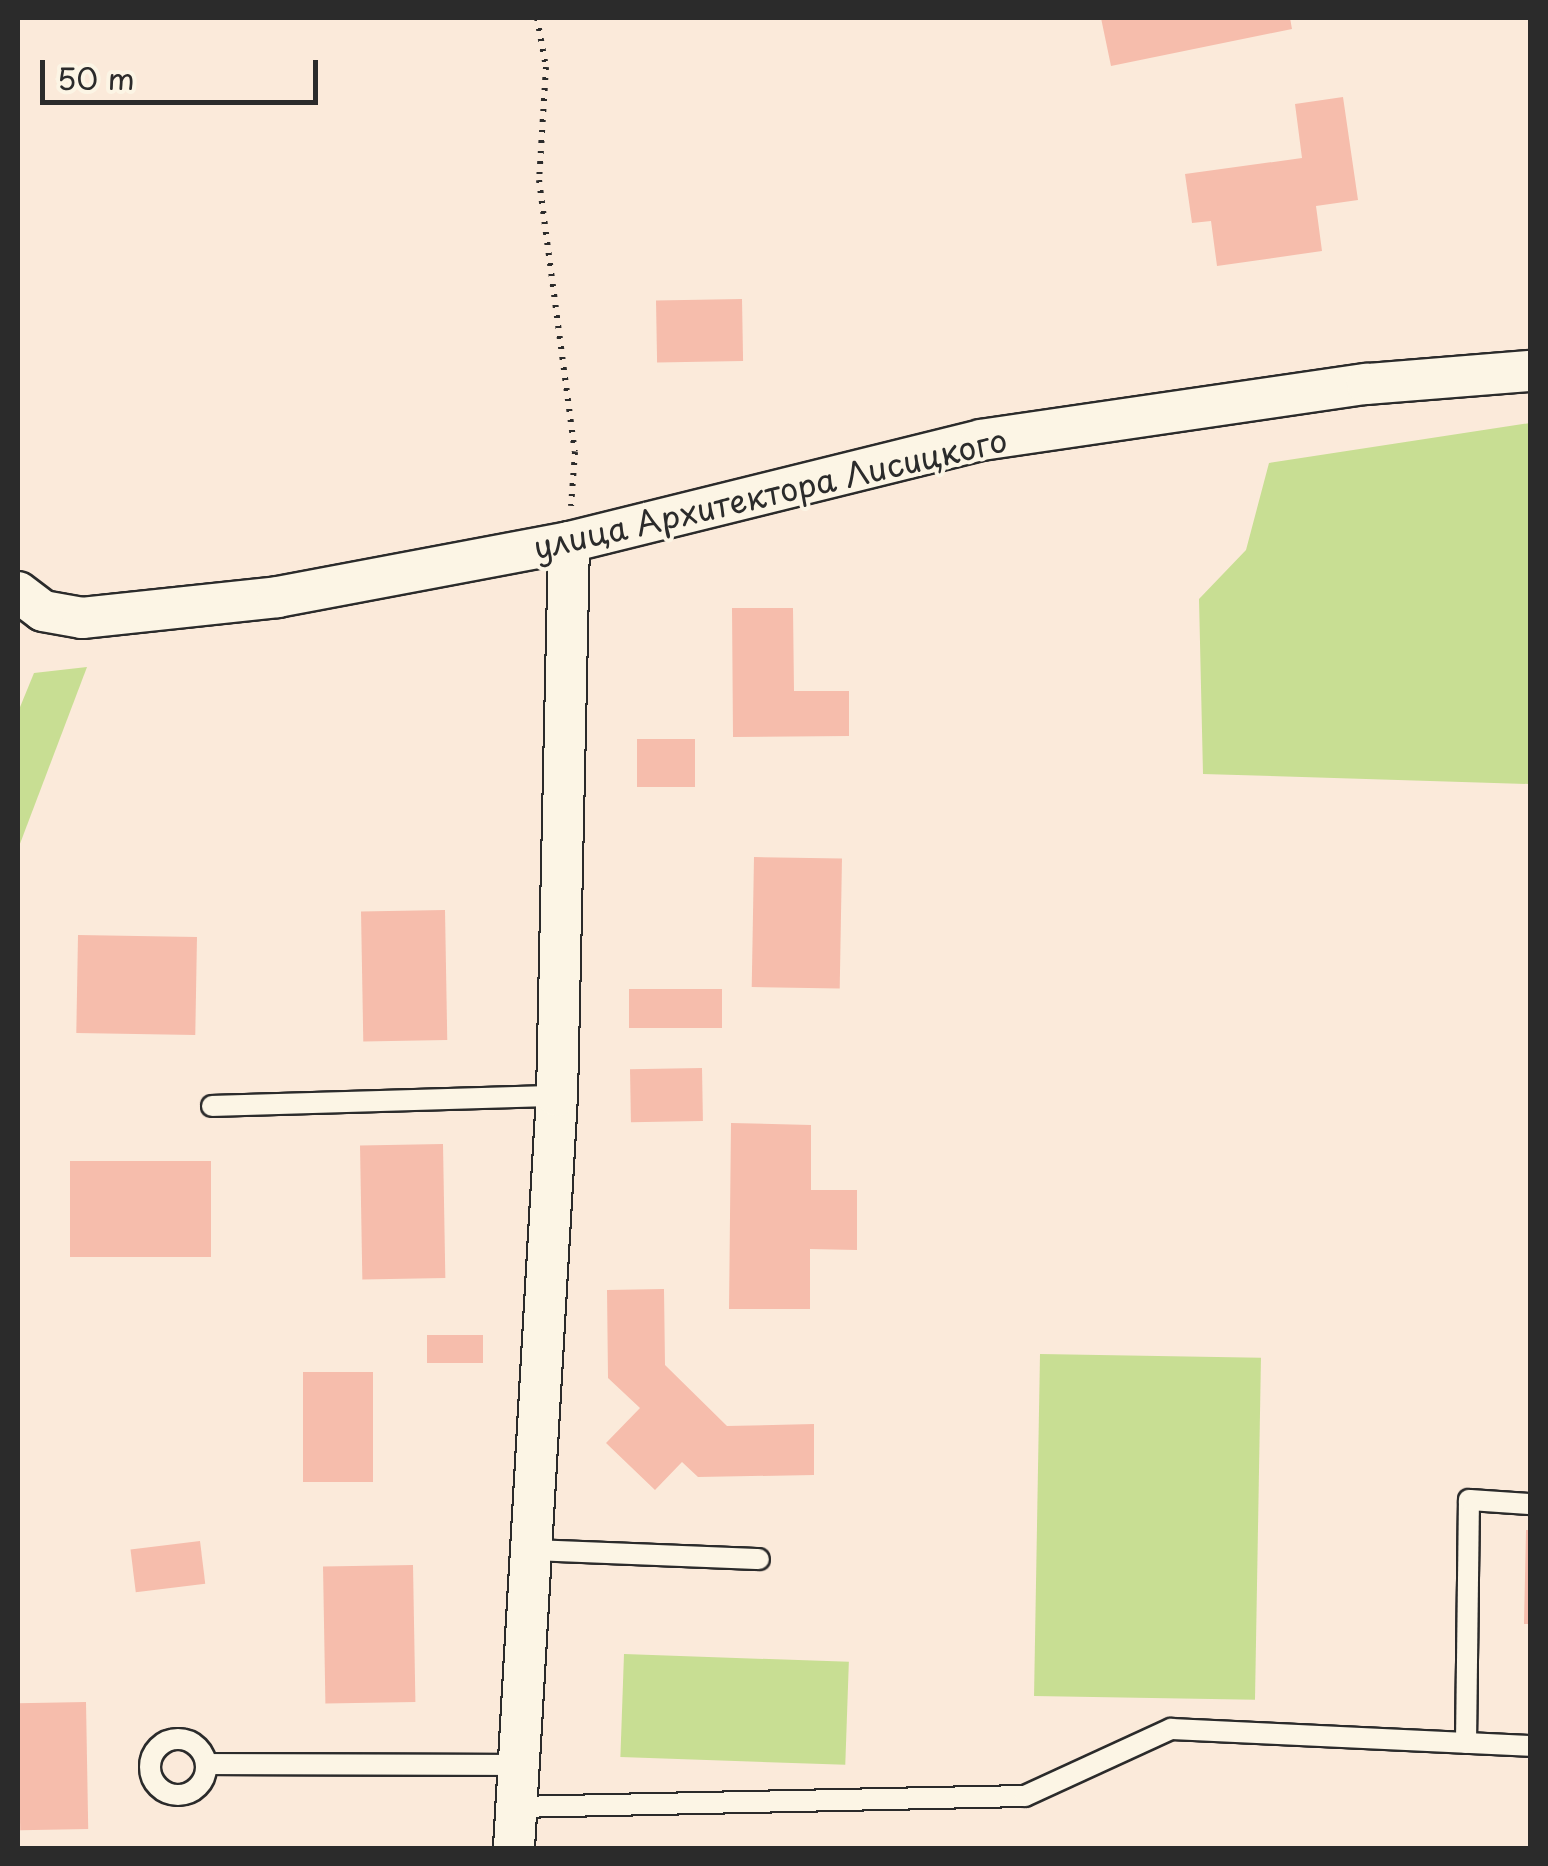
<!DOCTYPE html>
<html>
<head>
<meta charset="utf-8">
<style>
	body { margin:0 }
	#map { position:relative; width:1548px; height:1866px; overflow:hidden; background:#fbeada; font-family:"Playpen Sans",sans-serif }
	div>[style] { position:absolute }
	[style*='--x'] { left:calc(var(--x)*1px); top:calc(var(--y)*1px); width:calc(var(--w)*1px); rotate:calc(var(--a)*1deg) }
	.green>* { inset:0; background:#c8de93; transform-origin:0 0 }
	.building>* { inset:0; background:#f6bdac; transform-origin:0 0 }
	.path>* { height:6px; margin-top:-3px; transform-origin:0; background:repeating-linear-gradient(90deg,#2b2b2b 0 2.5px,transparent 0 10.5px) }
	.roads { filter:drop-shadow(2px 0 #2b2b2b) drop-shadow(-2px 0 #2b2b2b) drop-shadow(0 2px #2b2b2b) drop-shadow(0 -2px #2b2b2b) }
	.service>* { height:20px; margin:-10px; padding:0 10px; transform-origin:10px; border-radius:10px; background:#fcf5e5 }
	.service>.ring { margin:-10px; padding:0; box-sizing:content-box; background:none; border:20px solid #fcf5e5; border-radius:50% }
	.minor>* { height:40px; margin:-20px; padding:0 20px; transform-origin:20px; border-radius:20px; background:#fcf5e5 }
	span { translate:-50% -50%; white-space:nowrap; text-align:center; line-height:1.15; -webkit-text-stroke:8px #fcf5e5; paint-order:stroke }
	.street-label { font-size:32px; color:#2b2b2b }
	.frame { position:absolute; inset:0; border:20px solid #2b2b2b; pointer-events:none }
	.scale { position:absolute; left:40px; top:60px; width:278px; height:45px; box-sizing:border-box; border:5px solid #2b2b2b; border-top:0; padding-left:12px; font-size:30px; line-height:35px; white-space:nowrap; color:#2b2b2b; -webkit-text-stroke:8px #fcf5e5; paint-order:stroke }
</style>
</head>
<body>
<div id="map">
	<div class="green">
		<i style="clip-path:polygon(1530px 423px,1530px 784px,1203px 774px,1199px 599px,1246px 550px,1269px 463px)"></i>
		<i style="clip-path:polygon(87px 667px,18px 849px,18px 712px,34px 673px)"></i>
		<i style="left:1040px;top:1354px;width:221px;height:342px;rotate:1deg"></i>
		<i style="left:624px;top:1654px;width:225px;height:103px;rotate:2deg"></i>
	</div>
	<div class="building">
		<i style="clip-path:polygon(1101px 18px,1290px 18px,1292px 29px,1111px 66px)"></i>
		<i style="clip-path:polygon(1343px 97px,1358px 200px,1316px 206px,1322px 251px,1217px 266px,1211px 221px,1192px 223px,1185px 174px,1302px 158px,1295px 104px)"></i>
		<i style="left:742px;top:299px;width:62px;height:86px;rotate:89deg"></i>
		<i style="clip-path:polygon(732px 608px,793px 608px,794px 691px,849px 691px,849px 736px,733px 737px)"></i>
		<i style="left:695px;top:739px;width:48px;height:58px;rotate:90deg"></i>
		<i style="left:754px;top:857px;width:88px;height:130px;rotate:1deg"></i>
		<i style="left:445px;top:910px;width:130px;height:84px;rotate:89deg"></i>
		<i style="left:78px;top:935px;width:119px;height:98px;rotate:1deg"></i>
		<i style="left:629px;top:989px;width:93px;height:39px"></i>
		<i style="left:702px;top:1068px;width:53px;height:72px;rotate:89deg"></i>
		<i style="clip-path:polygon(731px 1123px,811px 1125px,811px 1190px,857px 1190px,857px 1250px,810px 1249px,810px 1309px,729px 1309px)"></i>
		<i style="left:443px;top:1144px;width:134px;height:83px;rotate:89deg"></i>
		<i style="left:70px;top:1161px;width:141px;height:96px"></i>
		<i style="clip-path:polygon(664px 1289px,665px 1365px,727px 1426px,814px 1424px,814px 1475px,698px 1477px,682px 1462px,655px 1490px,606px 1443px,640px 1408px,608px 1378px,607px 1290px)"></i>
		<i style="left:427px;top:1335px;width:56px;height:28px"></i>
		<i style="left:303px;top:1372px;width:70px;height:110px"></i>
		<i style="clip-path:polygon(1526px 1530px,1530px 1530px,1530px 1624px,1524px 1624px)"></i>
		<i style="left:200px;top:1541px;width:43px;height:70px;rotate:83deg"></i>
		<i style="left:413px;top:1565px;width:137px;height:90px;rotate:89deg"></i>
		<i style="left:86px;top:1702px;width:127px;height:68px;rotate:89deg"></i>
	</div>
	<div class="path">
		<i style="--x:537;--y:18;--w:50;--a:79.6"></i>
		<i style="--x:546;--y:67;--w:113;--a:93.5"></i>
		<i style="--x:539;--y:180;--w:274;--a:82.5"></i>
		<i style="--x:575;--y:452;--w:54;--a:94.2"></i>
	</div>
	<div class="roads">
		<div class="service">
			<i style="--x:212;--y:1106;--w:345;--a:-1.7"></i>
			<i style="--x:530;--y:1550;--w:229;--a:2.3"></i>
			<i class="ring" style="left:150px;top:1739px;width:36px;height:36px"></i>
			<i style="--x:1466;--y:1743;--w:243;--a:-89.3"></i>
			<i style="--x:1469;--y:1500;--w:61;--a:3.8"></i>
			<i style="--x:206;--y:1764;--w:311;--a:0.2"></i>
			<i style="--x:516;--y:1807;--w:509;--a:-1.24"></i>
			<i style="--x:1025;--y:1796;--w:161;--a:-24.7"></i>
			<i style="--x:1171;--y:1729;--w:359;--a:2.7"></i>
		</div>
		<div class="minor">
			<i style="--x:18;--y:592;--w:31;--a:37"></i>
			<i style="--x:43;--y:611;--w:40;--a:10"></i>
			<i style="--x:82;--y:618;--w:197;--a:-6.1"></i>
			<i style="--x:278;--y:597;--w:296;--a:-10.7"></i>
			<i style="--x:569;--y:542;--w:424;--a:-13.9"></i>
			<i style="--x:981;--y:440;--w:390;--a:-8.3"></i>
			<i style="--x:1367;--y:384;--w:164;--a:-4.6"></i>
			<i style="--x:514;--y:1848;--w:753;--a:-86.73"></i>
			<i style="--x:557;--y:1096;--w:554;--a:-88.76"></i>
		</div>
	</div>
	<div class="street-label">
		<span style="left:770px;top:493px;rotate:-13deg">улица Архитектора Лисицкого</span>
	</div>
	<div class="frame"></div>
	<div class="scale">50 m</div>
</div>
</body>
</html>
